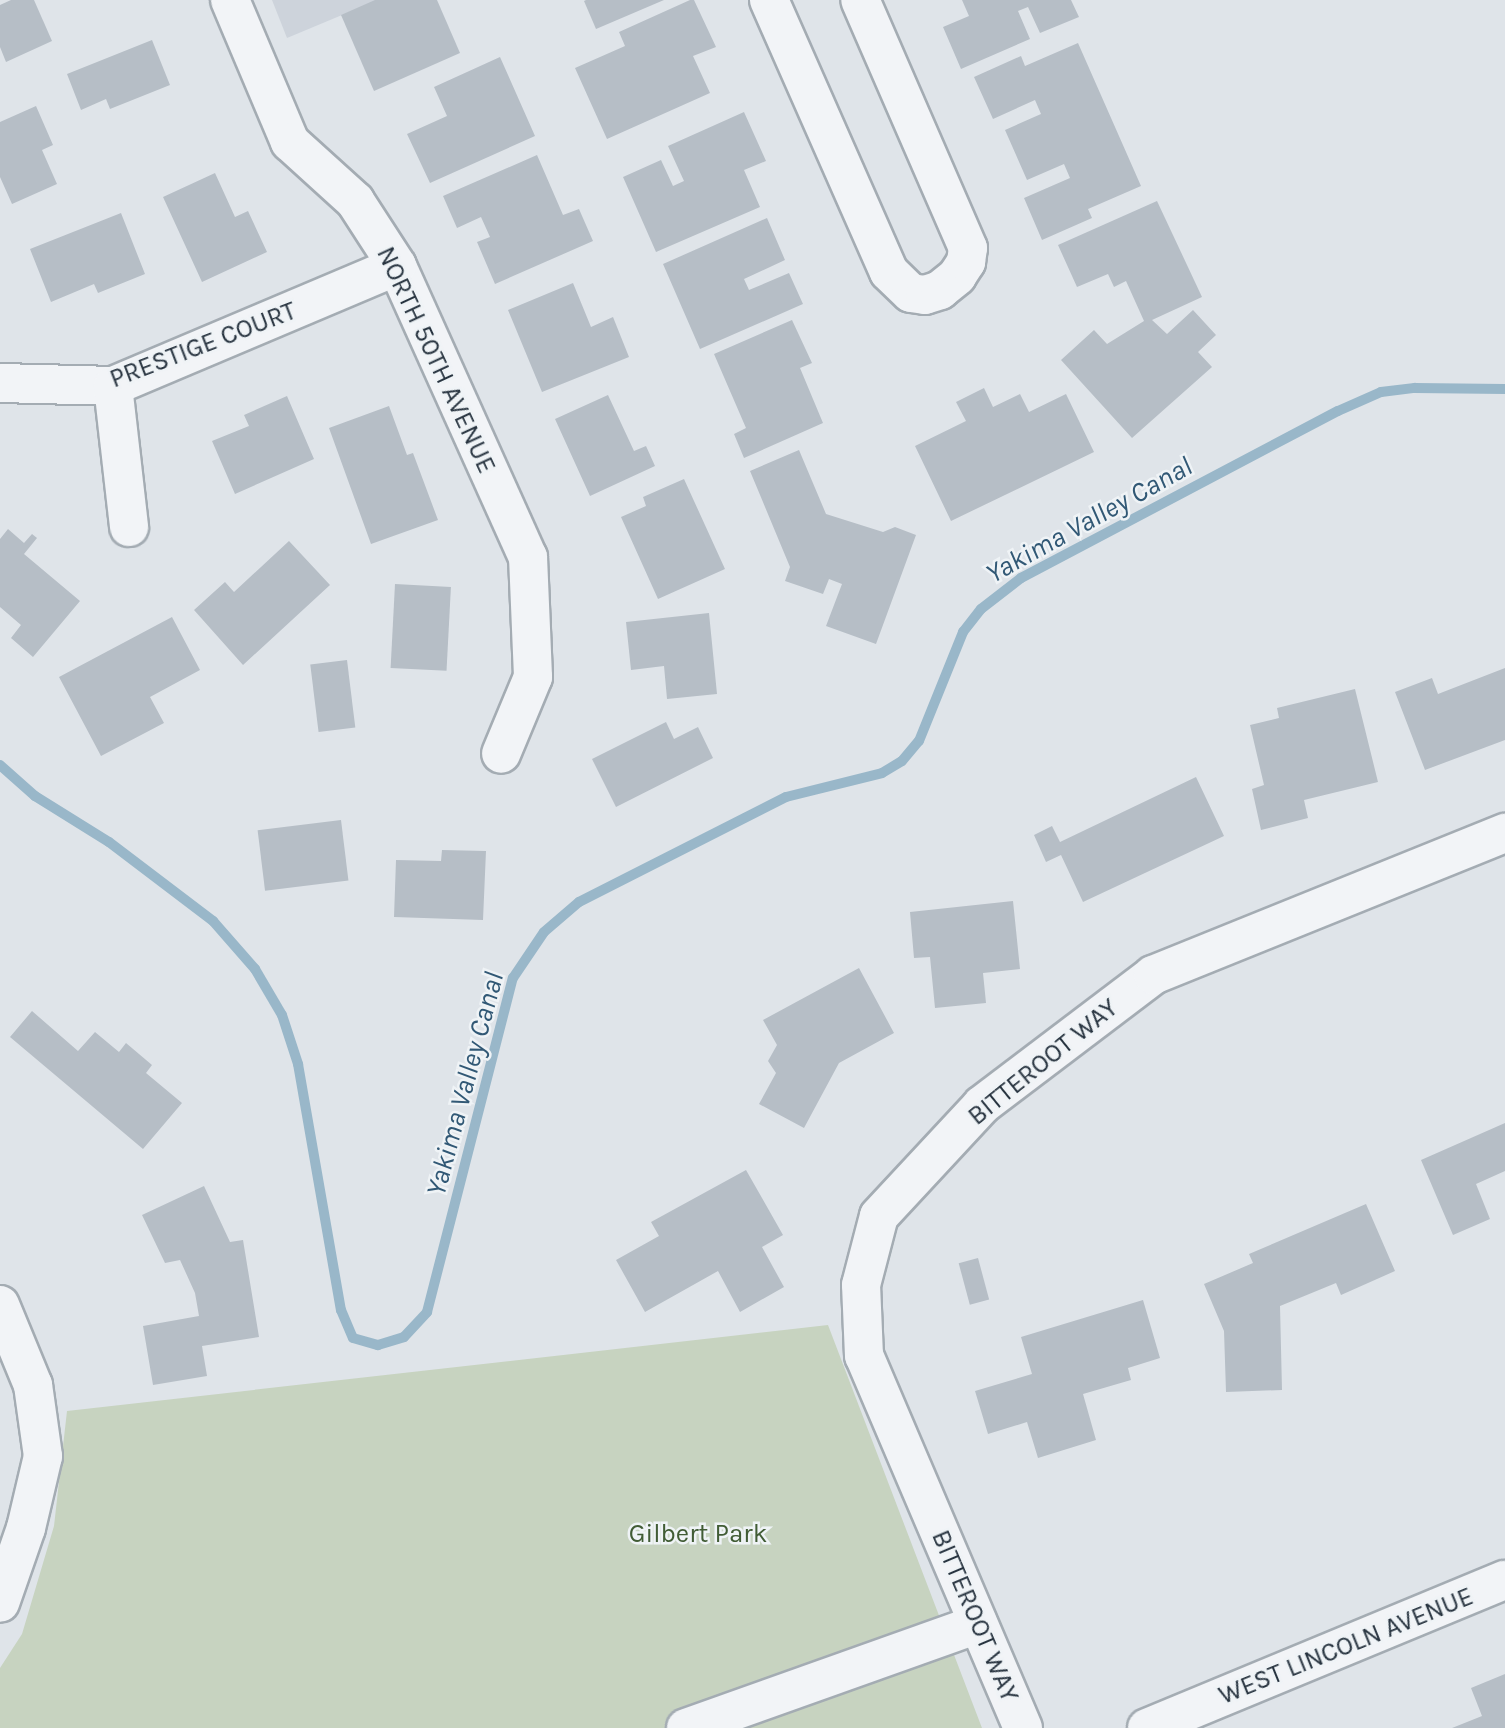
<!DOCTYPE html>
<html>
<head>
<meta charset="utf-8">
<style>
	body { margin:0 }
	#map { position:relative; width:1505px; height:1728px; overflow:hidden; background:#dfe4e9; font-family:Karla,sans-serif }
	div>[style] { position:absolute }
	[style*='--x'] { left:calc(var(--x)*1px); top:calc(var(--y)*1px); width:calc(var(--w)*1px); rotate:calc(var(--a)*1deg) }
	.built>* { inset:0; background:#cdd3db }
	.green>* { inset:0; background:#c7d3c0 }
	.stream>* { height:10px; margin:-5px; padding:0 5px; transform-origin:5px; border-radius:5px; background:#99b7c9 }
	.building>* { inset:0; background:#b6bec6; transform-origin:0 0 }
	.roads { filter:drop-shadow(2px 0 #a4acb3) drop-shadow(-2px 0 #a4acb3) drop-shadow(0 2px #a4acb3) drop-shadow(0 -2px #a4acb3) }
	.minor>* { height:38px; margin:-19px; padding:0 19px; transform-origin:19px; border-radius:19px; background:#f2f4f7 }
	span { translate:-50% -50%; white-space:nowrap; text-align:center; line-height:1.15; -webkit-text-stroke:5px #eff3f6; paint-order:stroke }
	.street-label { font-size:26px; color:#283440 }
	.park-label { font-size:26px; color:#415c35 }
	.water-label { font-size:28px; color:#315875; font-style:italic }
</style>
</head>
<body>
<div id="map">
	<div class="built">
		<i style="clip-path:polygon(272px 0,378px 0,287px 38px)"></i>
	</div>
	<div class="green">
		<i style="clip-path:polygon(828px 1325px,982px 1728px,0 1728px,0 1668px,22px 1634px,54px 1526px,67px 1411px)"></i>
	</div>
	<div class="stream">
		<i style="--x:0;--y:765;--w:47;--a:41.5"></i>
		<i style="--x:35;--y:796;--w:87;--a:31.9"></i>
		<i style="--x:109;--y:842;--w:131;--a:37.2"></i>
		<i style="--x:213;--y:921;--w:64;--a:48.8"></i>
		<i style="--x:255;--y:969;--w:53;--a:59.6"></i>
		<i style="--x:282;--y:1015;--w:52;--a:71.9"></i>
		<i style="--x:298;--y:1064;--w:250;--a:80.1"></i>
		<i style="--x:341;--y:1310;--w:30;--a:67"></i>
		<i style="--x:353;--y:1338;--w:26;--a:16"></i>
		<i style="--x:378;--y:1345;--w:27;--a:-17"></i>
		<i style="--x:404;--y:1337;--w:34;--a:-47"></i>
		<i style="--x:427;--y:1312;--w:345;--a:-75.6"></i>
		<i style="--x:513;--y:978;--w:55;--a:-56"></i>
		<i style="--x:544;--y:932;--w:46;--a:-40.6"></i>
		<i style="--x:579;--y:902;--w:232;--a:-26.9"></i>
		<i style="--x:786;--y:797;--w:99;--a:-14"></i>
		<i style="--x:882;--y:773;--w:23;--a:-31"></i>
		<i style="--x:902;--y:761;--w:26;--a:-50"></i>
		<i style="--x:919;--y:741;--w:118;--a:-68"></i>
		<i style="--x:963;--y:632;--w:29;--a:-52"></i>
		<i style="--x:981;--y:609;--w:51;--a:-37.8"></i>
		<i style="--x:1021;--y:578;--w:358;--a:-27.8"></i>
		<i style="--x:1338;--y:411;--w:47;--a:-23.8"></i>
		<i style="--x:1381;--y:392;--w:34;--a:-7"></i>
		<i style="--x:1415;--y:388;--w:90;--a:0.6"></i>
	</div>
	<div class="building">
		<i style="clip-path:polygon(11px 0,34px 0,52px 41px,6px 62px,0 47px,0 5px)"></i>
		<i style="clip-path:polygon(375px 0,437px 0,460px 53px,374px 91px,341px 15px)"></i>
		<i style="clip-path:polygon(664px 0,596px 29px,584px 1px,586px 0)"></i>
		<i style="clip-path:polygon(690px 0,694px 0,716px 47px,693px 56px,710px 93px,607px 139px,575px 68px,625px 46px,619px 32px)"></i>
		<i style="clip-path:polygon(962px 0,1071px 0,1079px 17px,1040px 33px,1028px 7px,1018px 11px,1030px 39px,961px 69px,943px 27px,969px 16px)"></i>
		<i style="clip-path:polygon(152px 40px,170px 85px,110px 109px,106px 99px,81px 110px,67px 74px)"></i>
		<i style="clip-path:polygon(1078px 43px,1141px 186px,1088px 209px,1092px 218px,1042px 240px,1024px 198px,1070px 178px,1064px 164px,1027px 180px,1005px 130px,1041px 114px,1035px 100px,993px 119px,974px 77px,1021px 56px,1025px 66px)"></i>
		<i style="clip-path:polygon(500px 57px,535px 136px,430px 183px,407px 134px,447px 116px,434px 87px)"></i>
		<i style="clip-path:polygon(36px 106px,53px 145px,42px 150px,57px 184px,12px 204px,0 177px,0 122px)"></i>
		<i style="clip-path:polygon(744px 112px,766px 161px,744px 170px,760px 207px,656px 252px,623px 177px,661px 160px,673px 186px,684px 181px,668px 146px)"></i>
		<i style="clip-path:polygon(537px 155px,563px 215px,579px 209px,593px 241px,495px 284px,477px 242px,490px 237px,481px 217px,457px 228px,443px 196px)"></i>
		<i style="clip-path:polygon(215px 173px,235px 217px,248px 211px,267px 252px,202px 282px,163px 197px)"></i>
		<i style="clip-path:polygon(1157px 201px,1202px 297px,1152px 320px,1167px 334px,1193px 310px,1216px 335px,1198px 352px,1212px 367px,1132px 438px,1061px 360px,1094px 330px,1107px 344px,1144px 321px,1126px 281px,1114px 287px,1108px 274px,1077px 287px,1058px 245px)"></i>
		<i style="clip-path:polygon(121px 213px,145px 274px,98px 293px,94px 284px,51px 302px,30px 249px)"></i>
		<i style="clip-path:polygon(767px 218px,785px 260px,744px 279px,749px 290px,789px 273px,803px 304px,700px 349px,663px 264px)"></i>
		<i style="clip-path:polygon(573px 283px,591px 327px,613px 317px,629px 357px,542px 392px,508px 310px)"></i>
		<i style="clip-path:polygon(792px 320px,812px 363px,800px 368px,823px 423px,744px 458px,734px 434px,746px 428px,714px 354px)"></i>
		<i style="clip-path:polygon(984px 388px,993px 407px,1020px 394px,1029px 412px,1066px 394px,1094px 452px,951px 521px,915px 446px,966px 421px,956px 402px)"></i>
		<i style="clip-path:polygon(608px 395px,634px 451px,646px 446px,655px 466px,590px 496px,555px 419px)"></i>
		<i style="clip-path:polygon(287px 396px,314px 459px,235px 494px,212px 441px,249px 426px,244px 415px)"></i>
		<i style="clip-path:polygon(389px 406px,407px 455px,413px 453px,438px 520px,371px 544px,329px 428px)"></i>
		<i style="clip-path:polygon(799px 450px,826px 514px,883px 532px,895px 527px,916px 535px,876px 644px,826px 626px,842px 584px,829px 579px,823px 594px,785px 581px,790px 567px,750px 471px)"></i>
		<i style="clip-path:polygon(684px 479px,725px 569px,658px 599px,621px 517px,646px 506px,643px 497px)"></i>
		<i style="clip-path:polygon(8px 529px,24px 543px,32px 534px,37px 538px,24px 554px,80px 601px,33px 657px,11px 638px,21px 625px,0 607px,0 539px)"></i>
		<i style="clip-path:polygon(289px 541px,330px 585px,243px 665px,194px 610px,225px 582px,234px 592px)"></i>
		<i style="left:395px;top:584px;width:56px;height:84px;rotate:3deg"></i>
		<i style="clip-path:polygon(709px 613px,717px 694px,667px 699px,664px 666px,631px 670px,626px 622px)"></i>
		<i style="clip-path:polygon(172px 617px,200px 670px,150px 697px,164px 723px,101px 756px,59px 677px)"></i>
		<i style="left:347px;top:660px;width:68px;height:37px;rotate:83deg"></i>
		<i style="clip-path:polygon(1505px 668px,1505px 740px,1425px 770px,1395px 692px,1432px 678px,1438px 694px)"></i>
		<i style="clip-path:polygon(1355px 689px,1378px 782px,1304px 800px,1308px 818px,1261px 830px,1252px 789px,1264px 785px,1250px 725px,1279px 718px,1277px 708px)"></i>
		<i style="clip-path:polygon(666px 722px,674px 739px,698px 727px,713px 758px,616px 807px,592px 759px)"></i>
		<i style="clip-path:polygon(1196px 777px,1224px 836px,1083px 902px,1061px 855px,1046px 862px,1034px 835px,1052px 826px,1060px 842px)"></i>
		<i style="left:341px;top:820px;width:61px;height:84px;rotate:83deg"></i>
		<i style="clip-path:polygon(442px 850px,486px 851px,483px 920px,394px 917px,396px 860px,441px 861px)"></i>
		<i style="clip-path:polygon(1013px 901px,1020px 969px,983px 973px,986px 1003px,935px 1008px,930px 957px,914px 958px,910px 912px)"></i>
		<i style="clip-path:polygon(859px 968px,894px 1033px,839px 1063px,804px 1128px,759px 1104px,776px 1073px,768px 1061px,777px 1045px,763px 1020px)"></i>
		<i style="clip-path:polygon(32px 1011px,78px 1051px,95px 1032px,119px 1052px,126px 1043px,152px 1065px,146px 1073px,182px 1103px,143px 1149px,10px 1037px)"></i>
		<i style="clip-path:polygon(1505px 1123px,1505px 1171px,1476px 1184px,1490px 1219px,1453px 1235px,1421px 1160px)"></i>
		<i style="clip-path:polygon(746px 1170px,783px 1235px,762px 1247px,784px 1287px,740px 1312px,718px 1271px,645px 1312px,616px 1260px,659px 1236px,651px 1222px)"></i>
		<i style="clip-path:polygon(204px 1186px,230px 1242px,243px 1240px,259px 1337px,202px 1346px,207px 1376px,153px 1385px,143px 1326px,199px 1316px,195px 1293px,180px 1260px,165px 1263px,142px 1215px)"></i>
		<i style="clip-path:polygon(1366px 1204px,1395px 1271px,1341px 1295px,1336px 1283px,1280px 1306px,1282px 1390px,1226px 1392px,1224px 1331px,1204px 1284px,1253px 1263px,1249px 1254px)"></i>
		<i style="left:978px;top:1258px;width:43px;height:20px;rotate:75deg"></i>
		<i style="clip-path:polygon(1143px 1300px,1160px 1358px,1128px 1368px,1131px 1380px,1083px 1394px,1096px 1440px,1038px 1458px,1027px 1422px,988px 1434px,975px 1391px,1032px 1374px,1021px 1337px)"></i>
		<i style="clip-path:polygon(1505px 1674px,1505px 1728px,1452px 1728px,1482px 1716px,1471px 1688px)"></i>
	</div>
	<div class="roads">
		<div class="minor">
			<i style="--x:230;--y:0;--w:154;--a:67.1"></i>
			<i style="--x:290;--y:142;--w:88;--a:42.2"></i>
			<i style="--x:355;--y:201;--w:77;--a:57.1"></i>
			<i style="--x:397;--y:266;--w:319;--a:65.8"></i>
			<i style="--x:528;--y:557;--w:120;--a:87.6"></i>
			<i style="--x:533;--y:677;--w:83;--a:112.6"></i>
			<i style="--x:769;--y:0;--w:297;--a:66.2"></i>
			<i style="--x:889;--y:272;--w:30;--a:44"></i>
			<i style="--x:911;--y:293;--w:14;--a:8"></i>
			<i style="--x:925;--y:295;--w:16;--a:-18"></i>
			<i style="--x:940;--y:290;--w:22;--a:-39"></i>
			<i style="--x:957;--y:276;--w:17;--a:-57"></i>
			<i style="--x:966;--y:262;--w:14;--a:-82"></i>
			<i style="--x:968;--y:248;--w:270;--a:-113.5"></i>
			<i style="--x:0;--y:383;--w:113;--a:1.5"></i>
			<i style="--x:113;--y:386;--w:308;--a:-22.9"></i>
			<i style="--x:113;--y:386;--w:142;--a:83.5"></i>
			<i style="--x:0;--y:1305;--w:87;--a:67.6"></i>
			<i style="--x:33;--y:1385;--w:72;--a:82"></i>
			<i style="--x:43;--y:1456;--w:74;--a:103.3"></i>
			<i style="--x:26;--y:1528;--w:79;--a:109.1"></i>
			<i style="--x:686;--y:1728;--w:310;--a:-19.6"></i>
			<i style="--x:1023;--y:1728;--w:405;--a:-113.1"></i>
			<i style="--x:864;--y:1356;--w:71;--a:-92.4"></i>
			<i style="--x:861;--y:1285;--w:71;--a:-75.4"></i>
			<i style="--x:879;--y:1216;--w:151;--a:-47.1"></i>
			<i style="--x:982;--y:1105;--w:215;--a:-37.2"></i>
			<i style="--x:1153;--y:975;--w:380;--a:-22"></i>
			<i style="--x:1147;--y:1728;--w:387;--a:-22.5"></i>
		</div>
	</div>
	<div class="street-label">
		<span style="left:203px;top:345px;rotate:-21deg">PRESTIGE COURT</span>
		<span style="left:436px;top:360px;rotate:65deg">NORTH 50TH AVENUE</span>
		<span style="left:1043px;top:1062px;rotate:-39deg">BITTEROOT WAY</span>
		<span style="left:975px;top:1616px;rotate:67deg">BITTEROOT WAY</span>
		<span style="left:1346px;top:1646px;rotate:-22deg">WEST LINCOLN AVENUE</span>
	</div>
	<div class="park-label">
		<span style="left:698px;top:1534px">Gilbert Park</span>
	</div>
	<div class="water-label">
		<span style="left:1089px;top:520px;rotate:-29deg">Yakima Valley Canal</span>
		<span style="left:465px;top:1084px;rotate:-75deg">Yakima Valley Canal</span>
	</div>
</div>
</body>
</html>
